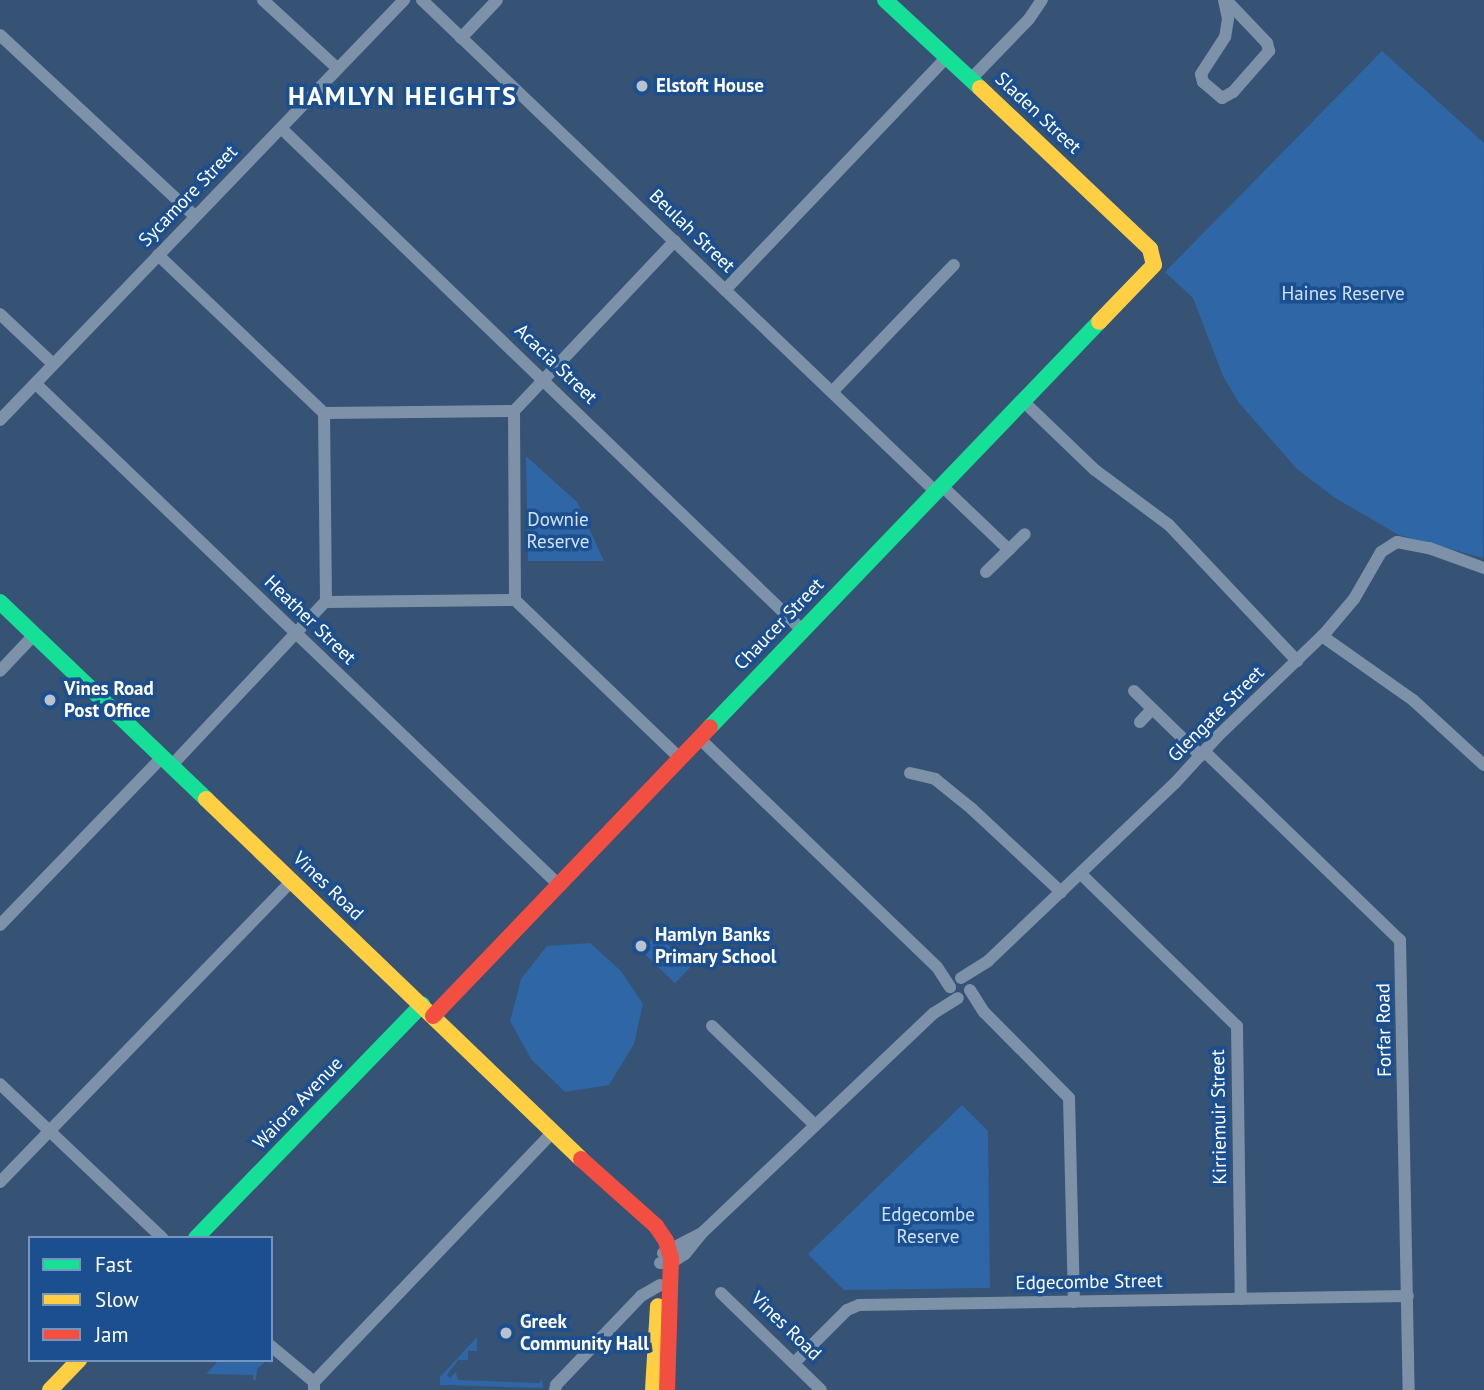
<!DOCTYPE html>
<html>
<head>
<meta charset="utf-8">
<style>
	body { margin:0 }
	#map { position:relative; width:1484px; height:1390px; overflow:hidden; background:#365274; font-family:"PT Sans",sans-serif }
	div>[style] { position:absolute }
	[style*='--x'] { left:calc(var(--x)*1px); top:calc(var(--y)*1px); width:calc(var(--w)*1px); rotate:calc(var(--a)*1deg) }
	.green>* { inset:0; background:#2f66a5; transform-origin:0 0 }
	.street>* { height:12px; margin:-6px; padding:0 6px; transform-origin:6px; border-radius:6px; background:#7d92a8 }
	.fast>* { height:16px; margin:-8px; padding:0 8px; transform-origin:8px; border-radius:8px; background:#16e098 }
	.slow>* { height:16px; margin:-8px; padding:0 8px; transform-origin:8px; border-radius:8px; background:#ffcf43 }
	.jam>* { height:16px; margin:-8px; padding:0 8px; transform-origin:8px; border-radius:8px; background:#f24e42 }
	.dots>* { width:19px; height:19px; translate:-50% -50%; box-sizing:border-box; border:4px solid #1b4f8f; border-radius:50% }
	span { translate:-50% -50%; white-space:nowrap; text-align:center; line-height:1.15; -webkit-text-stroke:7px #1b4f8f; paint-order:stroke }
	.poi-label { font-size:19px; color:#fff; font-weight:700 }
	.left { translate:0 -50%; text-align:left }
	.street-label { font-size:19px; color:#fff }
	.park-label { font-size:19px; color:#cfe3fa }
	.district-label { font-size:26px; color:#fff; font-weight:700; letter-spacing:2px }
	.legend { position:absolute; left:28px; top:1236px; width:245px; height:126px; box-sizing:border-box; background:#1b4f8f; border:2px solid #7695bc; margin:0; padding:9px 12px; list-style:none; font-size:21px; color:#fff }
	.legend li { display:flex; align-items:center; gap:14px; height:35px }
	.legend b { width:35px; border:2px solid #7695bc }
</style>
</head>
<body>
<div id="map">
	<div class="green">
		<i style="clip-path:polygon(1382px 51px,1484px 143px,1483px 558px,1399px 535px,1335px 498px,1297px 469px,1239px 403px,1223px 376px,1193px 298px,1165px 272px)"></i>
		<i style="clip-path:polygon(526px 456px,577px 502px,604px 561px,528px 561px)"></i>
		<i style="left:657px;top:934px;width:47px;height:23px;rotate:44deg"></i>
		<i style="clip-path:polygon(590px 943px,621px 971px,643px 1004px,634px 1044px,609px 1085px,565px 1092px,531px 1059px,510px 1021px,521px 979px,547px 946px)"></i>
		<i style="clip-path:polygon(962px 1105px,988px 1131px,990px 1288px,844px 1290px,808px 1254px)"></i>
		<i style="clip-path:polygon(477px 1337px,477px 1351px,468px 1351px,468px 1360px,458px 1360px,447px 1375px,450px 1378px,456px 1372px,458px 1380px,539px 1383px,542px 1379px,543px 1388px,440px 1385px,440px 1377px)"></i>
		<i style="clip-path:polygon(219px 1360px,268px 1360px,273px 1365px,266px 1361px,257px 1369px,256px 1380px,253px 1380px,253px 1375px,206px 1374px)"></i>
	</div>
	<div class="street">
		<i style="--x:263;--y:0;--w:100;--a:42.6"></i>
		<i style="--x:422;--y:0;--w:710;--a:43.74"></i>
		<i style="--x:1224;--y:0;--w:19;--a:78"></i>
		<i style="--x:1228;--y:19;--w:18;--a:99"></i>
		<i style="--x:1225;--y:37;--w:44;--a:123"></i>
		<i style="--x:1201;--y:74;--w:8;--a:76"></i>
		<i style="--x:1203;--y:82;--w:25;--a:40"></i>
		<i style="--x:1222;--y:98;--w:13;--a:-29"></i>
		<i style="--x:1233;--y:92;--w:55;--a:-48.7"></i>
		<i style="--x:1269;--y:51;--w:8;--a:-104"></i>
		<i style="--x:1267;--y:43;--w:59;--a:-133.6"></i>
		<i style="--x:0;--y:35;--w:266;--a:42.9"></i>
		<i style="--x:461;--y:38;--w:52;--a:-46.5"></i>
		<i style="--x:971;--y:79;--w:83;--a:-46"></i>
		<i style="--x:1029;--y:19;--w:23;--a:-56"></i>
		<i style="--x:281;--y:128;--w:723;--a:43.94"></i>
		<i style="--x:158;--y:255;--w:229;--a:43.6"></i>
		<i style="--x:725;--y:290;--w:322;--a:-46.4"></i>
		<i style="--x:0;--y:314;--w:73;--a:43.3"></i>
		<i style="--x:36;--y:384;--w:724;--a:43.77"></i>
		<i style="--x:832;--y:392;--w:176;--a:-46.2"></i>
		<i style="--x:1024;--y:402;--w:98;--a:43.8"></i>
		<i style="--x:1095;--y:470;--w:92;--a:36.6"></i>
		<i style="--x:1169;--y:525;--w:187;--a:46.7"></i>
		<i style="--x:324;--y:413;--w:190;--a:-0.6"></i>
		<i style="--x:0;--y:420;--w:583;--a:-46.11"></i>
		<i style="--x:941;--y:485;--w:94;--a:43.7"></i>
		<i style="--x:986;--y:572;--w:54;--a:-44.3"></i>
		<i style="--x:515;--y:600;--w:189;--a:-90.3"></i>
		<i style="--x:514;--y:411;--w:234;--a:-46.6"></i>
		<i style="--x:515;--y:600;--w:228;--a:43.8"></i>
		<i style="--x:326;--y:602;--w:189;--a:-0.6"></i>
		<i style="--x:1322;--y:636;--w:111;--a:35.1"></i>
		<i style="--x:1413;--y:700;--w:96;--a:42.5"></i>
		<i style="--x:0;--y:671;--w:50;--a:-46.6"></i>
		<i style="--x:1134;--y:691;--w:93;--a:44.1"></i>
		<i style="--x:1140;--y:722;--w:16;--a:-47"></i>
		<i style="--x:699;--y:738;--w:330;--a:43.9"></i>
		<i style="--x:937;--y:967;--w:24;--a:57"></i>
		<i style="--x:1205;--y:752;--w:271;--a:44"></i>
		<i style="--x:1400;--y:940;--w:450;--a:88.9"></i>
		<i style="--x:171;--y:766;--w:226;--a:-46.8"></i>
		<i style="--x:326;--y:601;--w:188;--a:-90.6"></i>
		<i style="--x:910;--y:773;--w:26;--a:13"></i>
		<i style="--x:935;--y:779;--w:48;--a:39"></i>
		<i style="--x:972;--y:809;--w:122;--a:43"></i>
		<i style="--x:1081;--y:874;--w:218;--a:44.3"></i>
		<i style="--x:1237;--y:1026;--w:273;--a:89.2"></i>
		<i style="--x:0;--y:925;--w:233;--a:-46"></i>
		<i style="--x:961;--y:978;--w:32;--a:-32"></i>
		<i style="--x:988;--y:961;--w:258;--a:-43.6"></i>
		<i style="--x:1175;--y:783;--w:64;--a:-47.5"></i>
		<i style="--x:1218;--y:736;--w:150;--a:-43.9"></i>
		<i style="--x:1326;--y:632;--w:43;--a:-49.7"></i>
		<i style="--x:1354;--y:599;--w:54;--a:-60.1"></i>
		<i style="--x:1381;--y:552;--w:19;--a:-32"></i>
		<i style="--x:1397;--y:542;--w:33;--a:11"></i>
		<i style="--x:1429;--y:548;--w:59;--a:20"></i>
		<i style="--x:970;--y:990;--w:26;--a:58"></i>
		<i style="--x:984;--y:1012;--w:121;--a:45.3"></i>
		<i style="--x:1069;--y:1098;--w:204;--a:88.6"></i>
		<i style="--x:712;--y:1026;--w:143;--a:43.9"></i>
		<i style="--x:0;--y:1084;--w:224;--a:43.5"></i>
		<i style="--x:0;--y:1182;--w:419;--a:-45.9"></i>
		<i style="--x:663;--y:1253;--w:42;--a:-27.2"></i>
		<i style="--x:660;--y:1263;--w:11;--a:0"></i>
		<i style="--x:671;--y:1263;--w:17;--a:-33"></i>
		<i style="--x:685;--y:1254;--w:28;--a:-51"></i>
		<i style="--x:703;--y:1232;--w:318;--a:-43.5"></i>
		<i style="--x:934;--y:1013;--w:28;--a:-32"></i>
		<i style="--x:721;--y:1293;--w:139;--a:44.1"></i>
		<i style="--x:271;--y:1346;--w:56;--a:39.9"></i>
		<i style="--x:794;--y:1363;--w:75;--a:-45"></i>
		<i style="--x:847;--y:1310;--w:13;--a:-23"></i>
		<i style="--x:859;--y:1305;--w:549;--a:-0.94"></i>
		<i style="--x:314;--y:1390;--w:8;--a:-90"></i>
		<i style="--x:314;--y:1382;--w:347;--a:-46.3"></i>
		<i style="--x:555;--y:1390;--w:5;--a:-79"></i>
		<i style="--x:556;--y:1385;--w:123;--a:-46.3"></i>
		<i style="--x:641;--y:1296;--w:22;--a:-30"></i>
	</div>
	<div class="fast">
		<i style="--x:885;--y:0;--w:129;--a:42.8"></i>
		<i style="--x:0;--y:602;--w:285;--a:43.7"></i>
		<i style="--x:710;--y:727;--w:562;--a:-46.15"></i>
		<i style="--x:196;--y:1238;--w:325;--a:-45.9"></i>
	</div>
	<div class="slow">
		<i style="--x:980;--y:88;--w:234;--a:43.4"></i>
		<i style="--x:1150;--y:249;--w:16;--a:76"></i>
		<i style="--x:1154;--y:265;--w:79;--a:134"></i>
		<i style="--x:206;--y:799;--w:520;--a:43.83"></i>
		<i style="--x:50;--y:1390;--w:42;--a:-46"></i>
		<i style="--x:653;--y:1390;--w:84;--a:-86.6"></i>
	</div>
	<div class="jam">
		<i style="--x:433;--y:1016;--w:400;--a:-46.2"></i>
		<i style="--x:581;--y:1159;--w:101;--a:41.8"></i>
		<i style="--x:656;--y:1226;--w:18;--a:56"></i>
		<i style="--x:666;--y:1241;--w:18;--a:74"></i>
		<i style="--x:671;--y:1258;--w:132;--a:91.7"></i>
	</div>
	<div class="dots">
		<i style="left:642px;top:86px;background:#b9c2ce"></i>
		<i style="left:50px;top:700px;background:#b9c2ce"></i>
		<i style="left:641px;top:946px;background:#b9c2ce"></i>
		<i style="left:506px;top:1333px;background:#b9c2ce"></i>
	</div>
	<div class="poi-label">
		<span class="left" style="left:656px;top:86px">Elstoft House</span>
		<span class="left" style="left:64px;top:700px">Vines Road<br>Post Office</span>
		<span class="left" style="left:655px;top:946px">Hamlyn Banks<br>Primary School</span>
		<span class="left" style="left:520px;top:1333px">Greek<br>Community Hall</span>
	</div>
	<div class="street-label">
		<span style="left:1038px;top:113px;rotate:43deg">Sladen Street</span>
		<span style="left:188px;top:196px;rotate:-46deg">Sycamore Street</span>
		<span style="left:692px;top:231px;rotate:44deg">Beulah Street</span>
		<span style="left:556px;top:364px;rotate:44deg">Acacia Street</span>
		<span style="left:310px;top:620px;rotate:44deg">Heather Street</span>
		<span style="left:779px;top:624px;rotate:-46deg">Chaucer Street</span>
		<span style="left:1216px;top:714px;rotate:-45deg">Glengate Street</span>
		<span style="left:328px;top:886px;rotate:44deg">Vines Road</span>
		<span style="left:1384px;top:1030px;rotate:-91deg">Forfar Road</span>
		<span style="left:298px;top:1103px;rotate:-46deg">Waiora Avenue</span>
		<span style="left:1219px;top:1117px;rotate:-91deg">Kirriemuir Street</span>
		<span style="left:1089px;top:1282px;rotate:-1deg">Edgecombe Street</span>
		<span style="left:786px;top:1326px;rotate:44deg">Vines Road</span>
	</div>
	<div class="park-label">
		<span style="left:1343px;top:294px">Haines Reserve</span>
		<span style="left:558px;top:531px">Downie<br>Reserve</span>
		<span style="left:928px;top:1226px">Edgecombe<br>Reserve</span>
	</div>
	<div class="district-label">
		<span style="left:403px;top:96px">HAMLYN HEIGHTS</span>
	</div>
	<ul class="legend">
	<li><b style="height:9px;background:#16e098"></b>Fast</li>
	<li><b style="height:9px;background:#ffcf43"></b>Slow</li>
	<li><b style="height:9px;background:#f24e42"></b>Jam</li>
	</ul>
</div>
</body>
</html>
